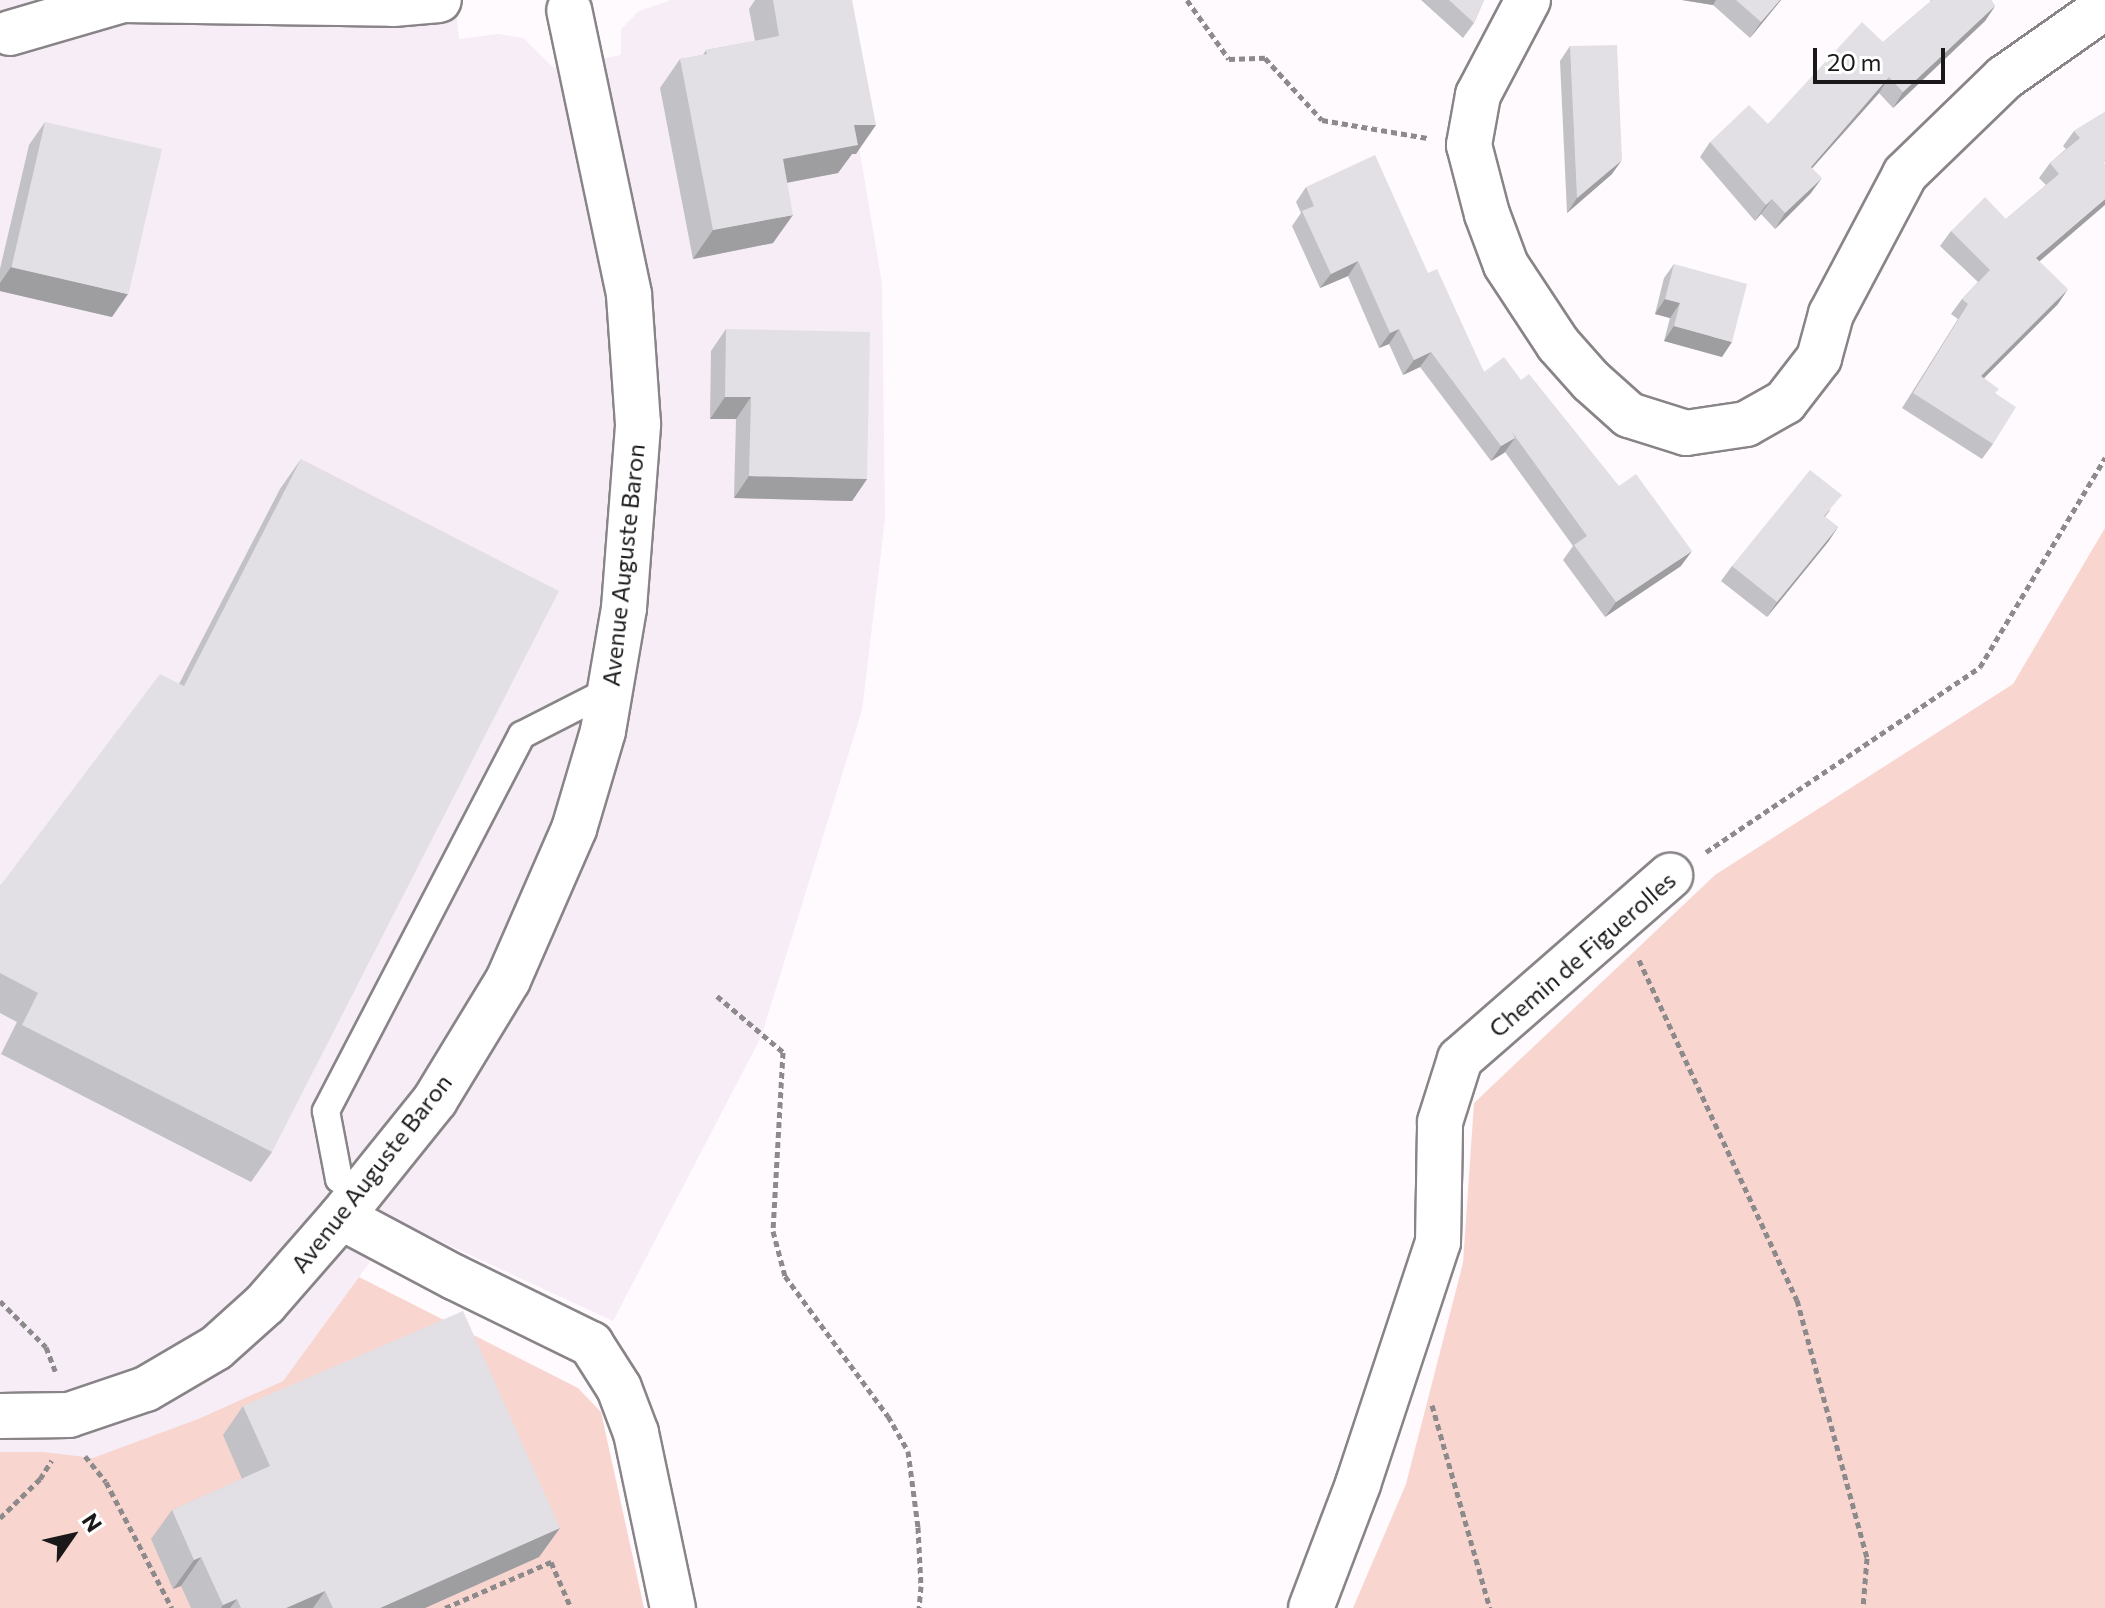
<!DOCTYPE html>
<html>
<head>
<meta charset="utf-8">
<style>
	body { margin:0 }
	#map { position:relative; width:2105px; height:1608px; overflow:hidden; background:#fffafe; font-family:Commissioner,sans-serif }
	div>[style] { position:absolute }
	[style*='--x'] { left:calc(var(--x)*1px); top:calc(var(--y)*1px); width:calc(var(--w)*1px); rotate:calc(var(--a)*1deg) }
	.built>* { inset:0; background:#f6edf6 }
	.green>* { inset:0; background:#f8d6cf }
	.path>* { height:5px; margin-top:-2.5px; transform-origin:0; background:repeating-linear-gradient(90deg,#8d8a8c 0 6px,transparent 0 10px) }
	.roads { filter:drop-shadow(2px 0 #888487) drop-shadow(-2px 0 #888487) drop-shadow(0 2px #888487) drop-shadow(0 -2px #888487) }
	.service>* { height:26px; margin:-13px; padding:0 13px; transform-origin:13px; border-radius:13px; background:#fff }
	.minor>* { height:44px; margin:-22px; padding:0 22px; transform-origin:22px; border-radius:22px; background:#fff }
	.wall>* { inset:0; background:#c2c1c5 }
	.shaded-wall>* { inset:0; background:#9e9da0 }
	.building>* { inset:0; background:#e2e0e5; transform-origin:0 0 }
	span { translate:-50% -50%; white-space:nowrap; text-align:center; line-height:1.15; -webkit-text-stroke:7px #fff; paint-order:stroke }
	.street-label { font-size:24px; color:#1a1819 }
	.north { position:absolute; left:32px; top:1496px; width:80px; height:80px; -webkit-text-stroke:6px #fff; paint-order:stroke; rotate:56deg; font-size:22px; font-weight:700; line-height:32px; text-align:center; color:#1a1819 }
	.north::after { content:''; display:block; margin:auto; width:28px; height:36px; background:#1a1819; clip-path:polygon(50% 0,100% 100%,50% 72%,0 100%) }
	.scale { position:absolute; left:1813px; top:48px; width:132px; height:36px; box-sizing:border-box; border:4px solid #1a1819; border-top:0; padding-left:10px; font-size:24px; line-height:28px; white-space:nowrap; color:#1a1819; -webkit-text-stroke:6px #fff; paint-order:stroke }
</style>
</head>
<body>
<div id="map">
	<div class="built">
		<i style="clip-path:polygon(0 0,455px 0,459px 39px,498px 34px,523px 38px,554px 68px,621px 55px,621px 29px,639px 11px,671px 0,834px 0,882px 283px,885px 519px,862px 710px,761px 1037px,613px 1321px,399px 1222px,283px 1381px,198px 1419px,93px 1459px,44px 1452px,0 1452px)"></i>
	</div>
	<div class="green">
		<i style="clip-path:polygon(2105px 528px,2105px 1608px,1353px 1608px,1406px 1484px,1463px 1263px,1474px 1103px,1715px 875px,2013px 684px)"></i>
		<i style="clip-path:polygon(359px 1277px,578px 1388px,601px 1412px,644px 1608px,0 1608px,0 1452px,44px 1452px,93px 1458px,198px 1419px,283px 1381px)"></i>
	</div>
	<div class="path">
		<i style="--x:1187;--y:0;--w:72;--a:54.6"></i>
		<i style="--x:1229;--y:59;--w:36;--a:-2"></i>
		<i style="--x:1265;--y:58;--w:84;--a:47.4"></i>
		<i style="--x:1322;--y:120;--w:107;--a:9.7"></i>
		<i style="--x:1706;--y:852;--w:331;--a:-34"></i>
		<i style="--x:1980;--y:667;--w:244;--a:-59.1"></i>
		<i style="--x:1639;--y:960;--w:375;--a:65.1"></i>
		<i style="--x:1797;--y:1300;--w:267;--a:74.8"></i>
		<i style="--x:1867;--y:1558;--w:50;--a:94.6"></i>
		<i style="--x:717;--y:996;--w:87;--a:40.3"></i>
		<i style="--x:783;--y:1052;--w:179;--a:93.2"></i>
		<i style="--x:773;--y:1231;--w:47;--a:75.1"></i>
		<i style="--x:785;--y:1276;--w:174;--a:53.7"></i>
		<i style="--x:888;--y:1416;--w:40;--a:60.3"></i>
		<i style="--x:908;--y:1451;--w:77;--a:82.5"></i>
		<i style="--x:918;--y:1527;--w:59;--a:87.1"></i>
		<i style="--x:921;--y:1586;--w:22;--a:95"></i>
		<i style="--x:0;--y:1301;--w:65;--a:45"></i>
		<i style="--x:46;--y:1347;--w:26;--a:69"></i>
		<i style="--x:1432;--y:1405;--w:211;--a:74.1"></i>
		<i style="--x:85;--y:1456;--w:33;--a:51"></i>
		<i style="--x:106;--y:1482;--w:142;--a:62.4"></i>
		<i style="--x:0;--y:1518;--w:56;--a:-44.3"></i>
		<i style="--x:40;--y:1479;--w:22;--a:-58"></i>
		<i style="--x:445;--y:1608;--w:116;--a:-23.5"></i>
		<i style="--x:551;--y:1562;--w:50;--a:66.5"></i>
	</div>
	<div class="roads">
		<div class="service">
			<i style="--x:359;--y:1194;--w:25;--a:-143"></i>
			<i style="--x:339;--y:1179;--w:69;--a:-100.8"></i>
			<i style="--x:326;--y:1111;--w:424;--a:-62.5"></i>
			<i style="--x:522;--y:735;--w:99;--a:-27.1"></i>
		</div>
		<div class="minor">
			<i style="--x:1528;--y:0;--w:107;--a:117.8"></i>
			<i style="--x:1478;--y:95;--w:51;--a:100.2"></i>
			<i style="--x:1469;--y:145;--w:71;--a:75.4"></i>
			<i style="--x:1487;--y:214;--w:54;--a:69.6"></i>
			<i style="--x:1506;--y:265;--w:95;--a:56.6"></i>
			<i style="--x:1558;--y:344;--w:50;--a:48.3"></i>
			<i style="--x:1591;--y:381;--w:51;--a:41.8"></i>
			<i style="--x:1629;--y:415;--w:60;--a:17.5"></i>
			<i style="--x:1686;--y:433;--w:61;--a:-8.5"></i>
			<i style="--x:1746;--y:424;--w:45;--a:-29.4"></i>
			<i style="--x:1785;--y:402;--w:56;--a:-52.3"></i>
			<i style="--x:1819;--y:358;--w:46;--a:-74.7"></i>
			<i style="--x:1831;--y:314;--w:158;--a:-62.1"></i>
			<i style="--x:1905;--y:174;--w:138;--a:-44.1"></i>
			<i style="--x:2004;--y:78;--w:123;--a:-35.1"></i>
			<i style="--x:10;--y:33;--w:118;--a:-16.3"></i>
			<i style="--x:123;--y:0;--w:270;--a:0.8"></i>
			<i style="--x:393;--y:4;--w:46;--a:-5"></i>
			<i style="--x:341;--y:1217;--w:128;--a:28"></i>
			<i style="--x:454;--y:1277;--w:153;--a:26.1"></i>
			<i style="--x:591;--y:1344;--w:52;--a:57.5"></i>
			<i style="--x:619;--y:1388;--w:48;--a:69.3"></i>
			<i style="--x:636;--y:1433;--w:179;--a:78.1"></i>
			<i style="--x:0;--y:1416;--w:69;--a:-0.8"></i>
			<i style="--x:69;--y:1415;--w:81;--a:-18.7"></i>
			<i style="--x:146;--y:1389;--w:81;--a:-30.4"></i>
			<i style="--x:216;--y:1348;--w:66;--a:-41.9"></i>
			<i style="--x:265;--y:1304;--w:116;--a:-48.9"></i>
			<i style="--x:341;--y:1217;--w:150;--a:-51.2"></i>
			<i style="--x:435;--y:1100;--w:140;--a:-58.7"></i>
			<i style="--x:508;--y:980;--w:165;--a:-66.4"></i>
			<i style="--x:574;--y:829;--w:102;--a:-73.5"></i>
			<i style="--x:603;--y:731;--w:125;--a:-80.3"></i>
			<i style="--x:624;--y:608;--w:185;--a:-85.6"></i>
			<i style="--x:638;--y:424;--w:130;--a:-94"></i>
			<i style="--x:629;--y:294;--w:290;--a:-101.9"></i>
			<i style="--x:1311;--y:1608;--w:133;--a:-69.2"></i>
			<i style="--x:1358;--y:1484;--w:255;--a:-71.7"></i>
			<i style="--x:1438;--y:1242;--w:120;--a:-89"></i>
			<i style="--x:1440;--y:1122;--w:66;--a:-72.4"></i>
			<i style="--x:1460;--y:1059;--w:279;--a:-41.1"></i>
		</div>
	</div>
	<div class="wall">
		<i style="clip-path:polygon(755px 0,852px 0,856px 154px,852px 154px,838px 173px,787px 183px,773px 243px,693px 259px,660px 88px,680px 59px,703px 55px,706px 50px,755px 41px,749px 9px)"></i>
		<i style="clip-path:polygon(1421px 0,1484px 0,1474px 23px,1463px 38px)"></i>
		<i style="clip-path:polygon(1682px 0,1781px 0,1750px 38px,1713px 5px)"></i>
		<i style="clip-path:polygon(1930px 0,1991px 0,1995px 6px,1985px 21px,1893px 108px,1879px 93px,1812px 168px,1811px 193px,1775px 229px,1761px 214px,1755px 221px,1700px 157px,1710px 142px,1768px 124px,1883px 42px,1931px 1px)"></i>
		<i style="clip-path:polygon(1570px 46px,1612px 174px,1567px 213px,1560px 61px)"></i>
		<i style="clip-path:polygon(2105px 112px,2039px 262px,2058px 304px,1984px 378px,1996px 394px,1993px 444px,1982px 459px,1902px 408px,1958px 319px,1951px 314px,1962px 299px,1978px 282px,1940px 246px,1951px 231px,2006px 219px,2046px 185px,2039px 178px,2050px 163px,2066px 149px,2063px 146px,2074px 131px)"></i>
		<i style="clip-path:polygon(45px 122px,112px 317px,0 291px,0 269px,29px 145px)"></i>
		<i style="clip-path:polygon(1306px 187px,1428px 273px,1484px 372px,1521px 380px,1681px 566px,1605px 617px,1563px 560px,1573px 546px,1505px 452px,1491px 461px,1420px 367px,1403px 375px,1389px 344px,1379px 348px,1348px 276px,1320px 288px,1292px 226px,1301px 213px,1296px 202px)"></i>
		<i style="clip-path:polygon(1674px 264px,1722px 357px,1664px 341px,1670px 318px,1655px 314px,1664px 278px)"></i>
		<i style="clip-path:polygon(726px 329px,867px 479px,852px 501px,734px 498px,736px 419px,710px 419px,711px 351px)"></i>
		<i style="clip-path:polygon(301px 459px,272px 1152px,251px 1182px,1px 1054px,17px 1022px,0 1013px,0 886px,179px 684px,280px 489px)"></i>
		<i style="clip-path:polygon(1831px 509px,1825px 517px,1838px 527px,1828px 542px,1767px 617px,1721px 581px,1732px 566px)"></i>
		<i style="clip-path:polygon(243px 1406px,560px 1528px,539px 1557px,425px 1608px,191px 1608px,181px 1586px,173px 1589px,151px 1539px,172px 1510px,242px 1479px,223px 1435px)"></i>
	</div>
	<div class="shaded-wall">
		<i style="clip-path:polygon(1682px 0,1716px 0,1713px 5px)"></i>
		<i style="clip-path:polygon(1780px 0,1781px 0,1750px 38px,1761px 22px)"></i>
		<i style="clip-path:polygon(1995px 6px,1985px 21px,1893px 108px,1903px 92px)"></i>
		<i style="clip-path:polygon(1889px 77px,1879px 93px,1800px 182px,1811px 167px)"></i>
		<i style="clip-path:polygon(854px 125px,876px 125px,856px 154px,852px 154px,838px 173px,763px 187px,783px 159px)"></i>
		<i style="clip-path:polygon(1622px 160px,1612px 174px,1567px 213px,1577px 198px)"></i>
		<i style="clip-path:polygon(1822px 178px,1811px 193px,1775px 229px,1785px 213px)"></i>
		<i style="clip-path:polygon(1772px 199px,1761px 214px,1755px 221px,1766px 205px)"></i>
		<i style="clip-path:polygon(2105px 199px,2105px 205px,2026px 273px,2036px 258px)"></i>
		<i style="clip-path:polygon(793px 215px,773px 243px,693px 259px,713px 230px)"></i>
		<i style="clip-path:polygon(1358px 261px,1348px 276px,1320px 288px,1331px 274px)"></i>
		<i style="clip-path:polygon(11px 267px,128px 294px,112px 317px,0 291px,0 283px)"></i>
		<i style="clip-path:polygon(2068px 289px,2058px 304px,1971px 391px,1981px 376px)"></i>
		<i style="clip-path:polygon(1665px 299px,1680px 303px,1670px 318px,1655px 314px)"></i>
		<i style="clip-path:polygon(1674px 326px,1732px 342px,1722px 357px,1664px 341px)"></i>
		<i style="clip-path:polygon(1399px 329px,1389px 344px,1379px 348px,1390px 333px)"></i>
		<i style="clip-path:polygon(1431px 352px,1420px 367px,1403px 375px,1414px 360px)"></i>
		<i style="clip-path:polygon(725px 397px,751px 397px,736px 419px,710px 419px)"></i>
		<i style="clip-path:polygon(1515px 438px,1504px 453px,1491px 461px,1501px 446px)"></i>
		<i style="clip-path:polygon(749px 476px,867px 479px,852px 501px,734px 498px)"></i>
		<i style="clip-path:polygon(1838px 527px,1828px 542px,1767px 617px,1777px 602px)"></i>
		<i style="clip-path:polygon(1692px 551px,1681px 566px,1605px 617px,1616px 602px)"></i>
		<i style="clip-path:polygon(560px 1528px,539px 1557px,425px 1608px,380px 1608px)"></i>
		<i style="clip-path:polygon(201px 1557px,181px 1586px,173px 1589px,194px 1560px)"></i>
		<i style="clip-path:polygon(325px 1591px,313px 1608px,286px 1608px)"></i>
		<i style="clip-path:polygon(237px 1599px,230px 1608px,221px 1608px,223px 1605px)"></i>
	</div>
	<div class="building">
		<i style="clip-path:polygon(773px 0,852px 0,876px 125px,854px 125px,858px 145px,783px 159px,793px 215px,713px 230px,680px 59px,707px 54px,706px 50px,779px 36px)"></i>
		<i style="clip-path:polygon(1449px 0,1484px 0,1474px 23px)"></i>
		<i style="clip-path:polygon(1736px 0,1780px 0,1761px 22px)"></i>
		<i style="clip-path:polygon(1932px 0,1991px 0,1995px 6px,1903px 92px,1889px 77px,1811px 167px,1822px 178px,1785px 213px,1772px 199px,1766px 205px,1710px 142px,1749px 105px,1768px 124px,1862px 22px,1883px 42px)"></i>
		<i style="clip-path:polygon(1617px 45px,1622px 160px,1577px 198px,1570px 46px)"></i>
		<i style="clip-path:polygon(2105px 112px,2105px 162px,2104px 163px,2105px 164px,2105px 199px,2036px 258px,2068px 289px,1981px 376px,1999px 389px,1995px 393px,2016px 407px,1993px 444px,1913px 393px,1968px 304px,1962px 299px,1990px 270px,1951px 231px,1985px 197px,2006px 219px,2059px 174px,2050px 163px,2080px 138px,2074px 131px)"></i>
		<i style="left:45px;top:122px;width:120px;height:149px;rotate:13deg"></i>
		<i style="clip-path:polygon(1375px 155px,1428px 273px,1437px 269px,1484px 372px,1504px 357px,1521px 380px,1529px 374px,1619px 486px,1636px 474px,1692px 551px,1616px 602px,1574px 545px,1587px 536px,1512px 432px,1515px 438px,1501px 446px,1431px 352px,1414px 360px,1399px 329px,1390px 333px,1358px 261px,1331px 274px,1302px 211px,1314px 206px,1306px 187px)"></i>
		<i style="clip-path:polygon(1674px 264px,1747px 284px,1732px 342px,1674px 326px,1680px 303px,1665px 299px)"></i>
		<i style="clip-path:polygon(726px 329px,870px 332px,867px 479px,749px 476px,751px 397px,725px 397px)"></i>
		<i style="clip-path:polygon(301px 459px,559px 591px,272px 1152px,22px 1025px,38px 993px,0 973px,0 886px,160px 674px,184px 686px)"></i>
		<i style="clip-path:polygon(1810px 470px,1842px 495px,1824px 516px,1838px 527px,1777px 602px,1732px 566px)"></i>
		<i style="clip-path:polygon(463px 1311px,560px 1528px,380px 1608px,333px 1608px,325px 1591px,286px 1608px,241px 1608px,237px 1599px,223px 1605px,201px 1557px,194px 1560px,172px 1510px,270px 1466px,243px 1406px)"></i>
	</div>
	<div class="street-label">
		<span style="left:623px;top:565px;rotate:-84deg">Avenue Auguste Baron</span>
		<span style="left:1582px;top:954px;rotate:-41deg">Chemin de Figuerolles</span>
		<span style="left:371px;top:1173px;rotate:-52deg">Avenue Auguste Baron</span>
	</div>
	<div class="north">N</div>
	<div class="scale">20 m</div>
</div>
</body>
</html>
